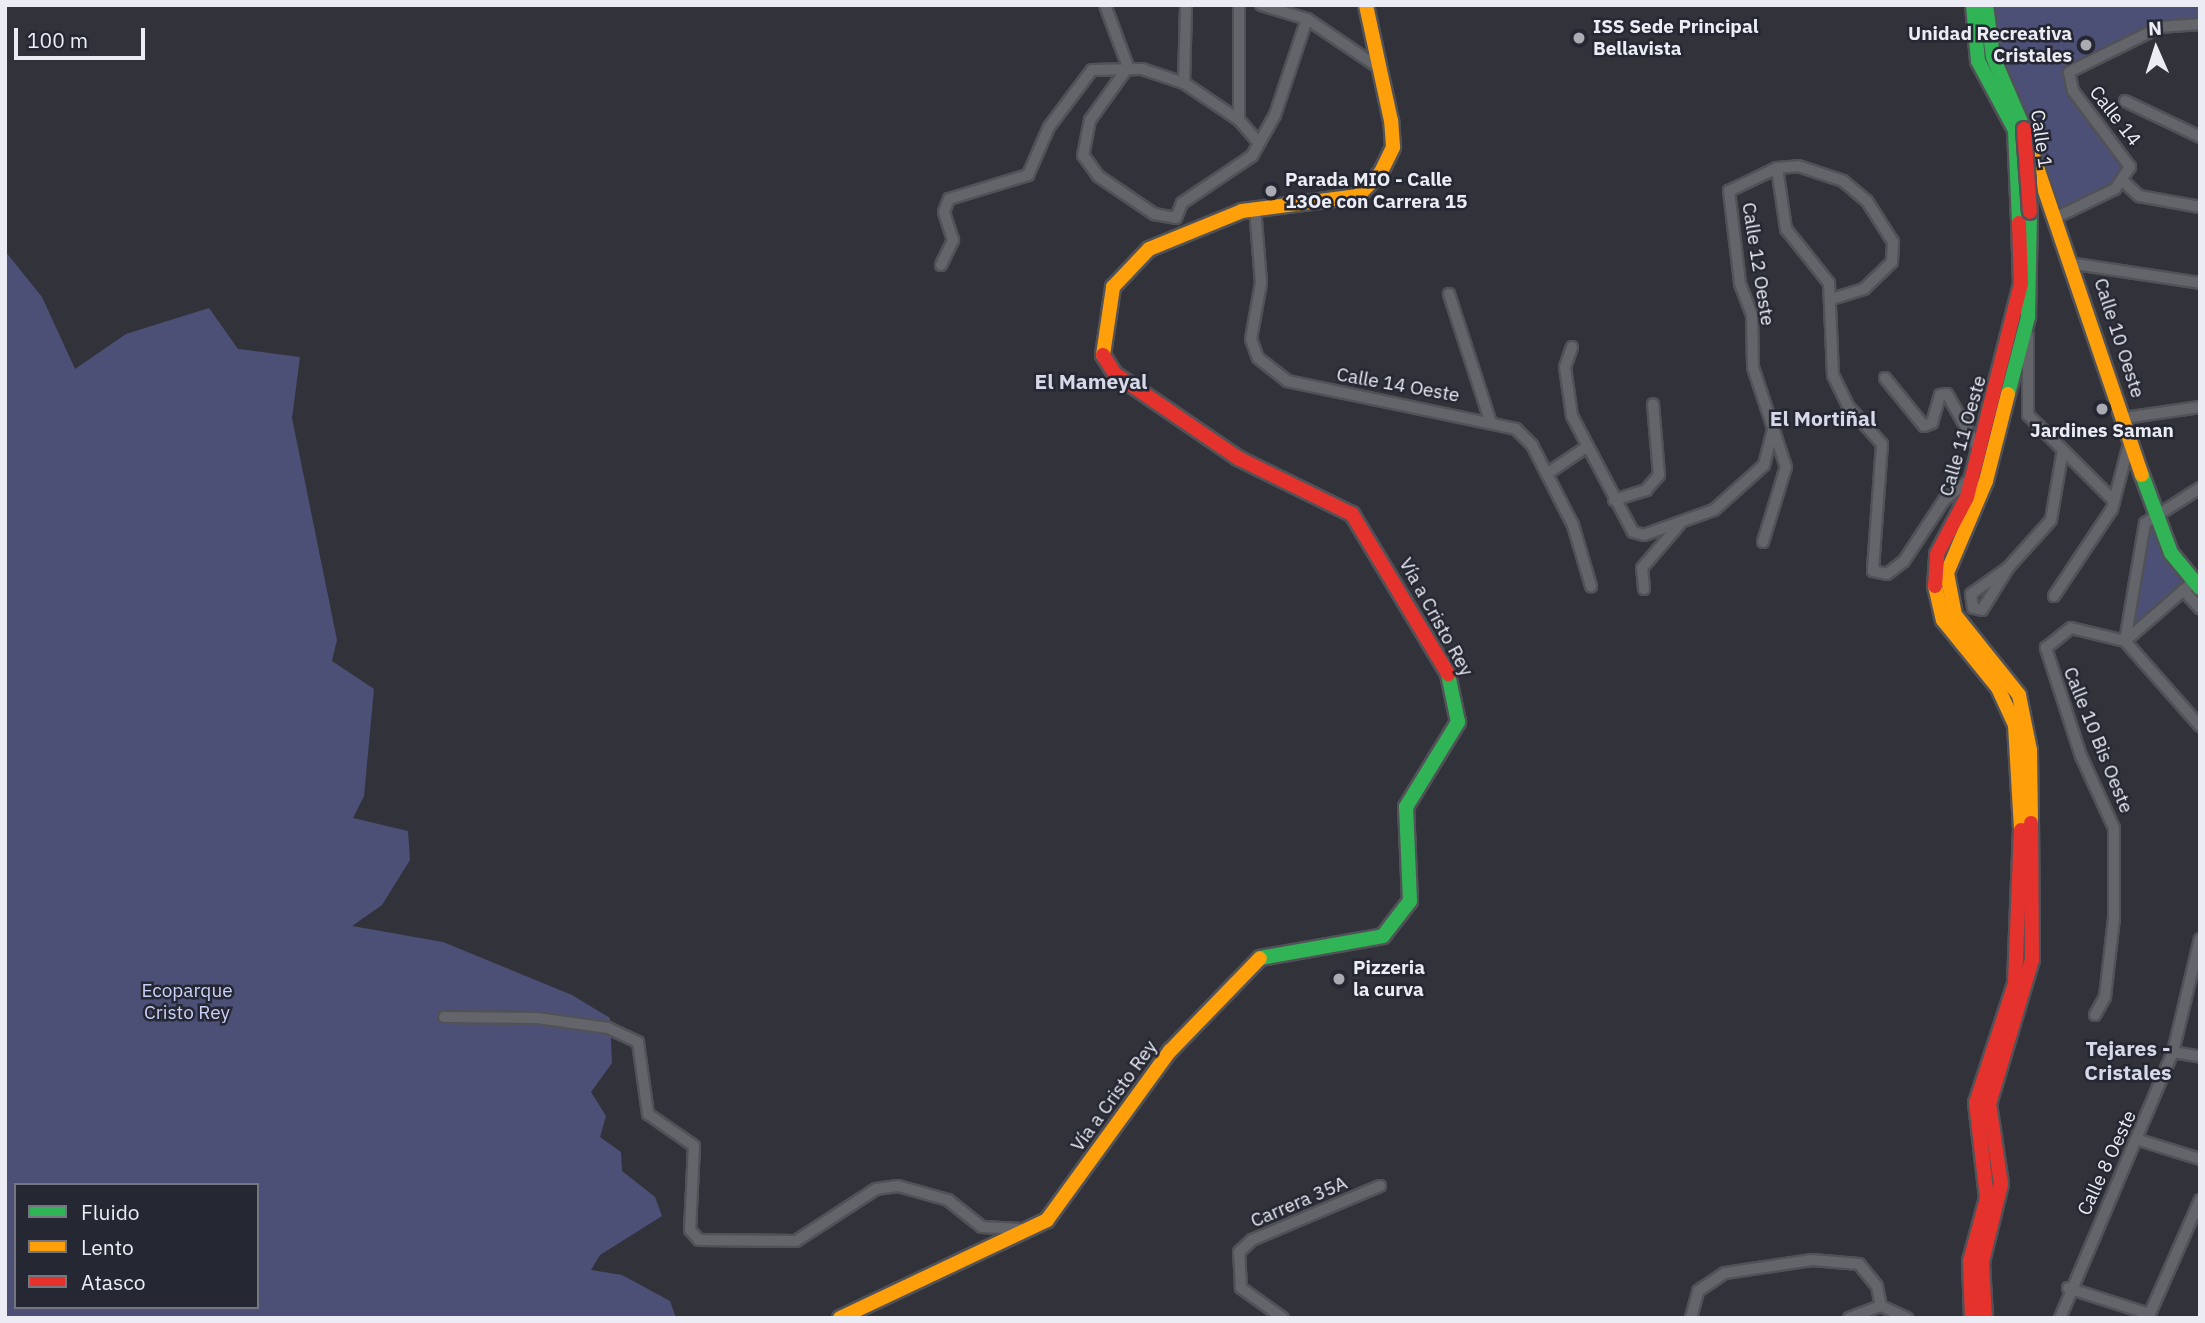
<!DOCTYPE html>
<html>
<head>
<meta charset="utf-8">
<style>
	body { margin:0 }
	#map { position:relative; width:2205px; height:1323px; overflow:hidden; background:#32333a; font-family:"IBM Plex Sans",sans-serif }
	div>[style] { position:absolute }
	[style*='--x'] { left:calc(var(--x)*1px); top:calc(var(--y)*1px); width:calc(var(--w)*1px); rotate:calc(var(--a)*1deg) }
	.green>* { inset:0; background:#4d5076 }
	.roads { filter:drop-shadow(2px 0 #515258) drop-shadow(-2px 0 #515258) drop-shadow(0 2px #515258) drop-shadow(0 -2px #515258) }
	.street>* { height:10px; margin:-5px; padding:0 5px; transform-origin:5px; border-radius:5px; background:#63656a }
	.fast>* { height:14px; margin:-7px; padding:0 7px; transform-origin:7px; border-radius:7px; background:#30b455 }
	.slow>* { height:14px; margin:-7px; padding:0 7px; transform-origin:7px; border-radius:7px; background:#ff9f0a }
	.jam>* { height:14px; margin:-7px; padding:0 7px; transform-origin:7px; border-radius:7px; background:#e5322d }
	.bridges { filter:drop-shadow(2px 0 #515258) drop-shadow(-2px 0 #515258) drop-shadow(0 2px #515258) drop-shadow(0 -2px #515258) }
	.jam-bridge>* { height:14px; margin:-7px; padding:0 7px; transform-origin:7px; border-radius:7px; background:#e5322d }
	.dots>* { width:19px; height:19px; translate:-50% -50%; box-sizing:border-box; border:4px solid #252733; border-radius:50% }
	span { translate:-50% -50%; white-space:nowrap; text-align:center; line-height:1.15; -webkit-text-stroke:5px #252733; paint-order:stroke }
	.poi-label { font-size:19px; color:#ebecf4; font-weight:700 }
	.left { translate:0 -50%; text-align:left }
	.right { translate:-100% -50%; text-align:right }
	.street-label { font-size:19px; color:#ebecf4 }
	.park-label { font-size:19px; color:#cbd0f7 }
	.neighbourhood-label { font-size:21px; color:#d7d9e9; font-weight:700 }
	.frame { position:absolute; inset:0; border:7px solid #ebecf4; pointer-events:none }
	.legend { position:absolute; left:14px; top:1183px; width:245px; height:126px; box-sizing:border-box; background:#252733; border:2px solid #747680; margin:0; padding:9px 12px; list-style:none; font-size:21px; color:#ebecf4 }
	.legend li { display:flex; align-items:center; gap:14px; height:35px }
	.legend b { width:35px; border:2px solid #747680 }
	.north { position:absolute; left:2121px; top:14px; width:70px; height:70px; -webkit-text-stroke:5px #252733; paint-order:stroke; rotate:357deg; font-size:19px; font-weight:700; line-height:28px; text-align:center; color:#ebecf4 }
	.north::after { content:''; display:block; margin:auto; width:24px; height:32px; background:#ebecf4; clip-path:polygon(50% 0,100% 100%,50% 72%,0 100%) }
	.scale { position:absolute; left:14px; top:28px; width:131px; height:32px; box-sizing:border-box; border:4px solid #ebecf4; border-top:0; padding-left:9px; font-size:21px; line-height:24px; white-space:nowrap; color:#ebecf4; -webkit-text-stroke:5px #252733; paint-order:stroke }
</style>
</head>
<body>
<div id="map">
	<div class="green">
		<i style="clip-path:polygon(1986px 5px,2200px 5px,2200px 24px,2177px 22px,2083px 60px,2069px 79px,2128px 176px,2059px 216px,1999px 69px)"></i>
		<i style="clip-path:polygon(evenodd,5px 251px,42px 297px,75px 369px,126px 334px,209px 308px,238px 349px,300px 357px,292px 418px,337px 640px,332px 661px,374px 689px,364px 796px,353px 818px,408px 831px,410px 860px,382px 905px,352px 926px,443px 942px,572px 995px,610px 1018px,612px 1063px,591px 1092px,606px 1116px,600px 1137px,621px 1152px,622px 1171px,655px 1197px,662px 1216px,600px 1255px,591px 1270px,622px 1275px,670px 1301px,676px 1318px,5px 1318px,5px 251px,16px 1185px,257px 1185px,257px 1307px,16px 1307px,16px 1185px)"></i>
		<i style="clip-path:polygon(2152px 526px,2184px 580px,2134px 625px,2147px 534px)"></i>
	</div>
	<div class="roads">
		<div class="street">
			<i style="--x:1105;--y:5;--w:66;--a:69.6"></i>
			<i style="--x:1239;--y:5;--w:115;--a:90"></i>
			<i style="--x:1261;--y:5;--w:48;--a:16.9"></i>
			<i style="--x:1307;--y:19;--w:86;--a:34.1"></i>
			<i style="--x:1128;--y:67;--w:65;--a:125.6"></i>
			<i style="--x:1090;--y:120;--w:36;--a:101"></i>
			<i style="--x:1083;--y:155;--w:26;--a:54"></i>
			<i style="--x:1098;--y:176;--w:68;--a:34.2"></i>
			<i style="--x:1154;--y:214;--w:22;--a:10"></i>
			<i style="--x:1184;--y:83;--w:78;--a:-88.5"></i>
			<i style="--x:2125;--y:101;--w:83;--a:25.6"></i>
			<i style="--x:1777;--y:168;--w:62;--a:81.6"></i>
			<i style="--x:1786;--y:229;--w:69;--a:51.5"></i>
			<i style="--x:1829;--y:283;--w:92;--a:87.5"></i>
			<i style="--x:1833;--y:375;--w:34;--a:64"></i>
			<i style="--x:1848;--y:406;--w:51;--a:48.2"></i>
			<i style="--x:1882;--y:444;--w:127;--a:94.1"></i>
			<i style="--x:1873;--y:571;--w:14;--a:12"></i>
			<i style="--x:1887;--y:574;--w:21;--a:-37"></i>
			<i style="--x:1904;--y:561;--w:73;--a:-56.7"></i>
			<i style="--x:1944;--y:500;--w:36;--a:-38"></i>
			<i style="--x:2124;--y:182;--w:21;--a:43"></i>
			<i style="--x:2139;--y:196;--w:62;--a:10.2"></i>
			<i style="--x:1255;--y:208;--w:75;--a:85.4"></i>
			<i style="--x:1261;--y:283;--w:57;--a:100.1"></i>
			<i style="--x:1251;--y:339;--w:20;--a:70"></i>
			<i style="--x:1258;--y:358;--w:37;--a:38"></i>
			<i style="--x:1287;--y:381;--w:234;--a:11.8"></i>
			<i style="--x:1516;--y:429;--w:23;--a:45"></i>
			<i style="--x:1532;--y:445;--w:90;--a:62.9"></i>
			<i style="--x:1573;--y:525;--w:64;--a:73.6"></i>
			<i style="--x:2059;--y:216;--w:62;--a:-25.7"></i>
			<i style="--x:2115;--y:189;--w:27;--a:-56"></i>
			<i style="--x:2130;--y:167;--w:95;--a:-126.9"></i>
			<i style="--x:2073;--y:91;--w:19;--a:-102"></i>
			<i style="--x:2069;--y:72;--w:102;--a:-26.3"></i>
			<i style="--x:2160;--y:27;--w:40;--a:-4.3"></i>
			<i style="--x:1176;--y:218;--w:16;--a:-68"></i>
			<i style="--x:1182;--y:203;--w:84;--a:-33.9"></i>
			<i style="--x:1252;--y:156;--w:47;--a:-60.7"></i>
			<i style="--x:1275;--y:115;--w:101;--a:-71.6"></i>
			<i style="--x:2075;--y:264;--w:126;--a:8.6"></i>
			<i style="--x:941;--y:265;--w:28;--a:-64"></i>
			<i style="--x:953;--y:240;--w:29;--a:-108"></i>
			<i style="--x:944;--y:212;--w:14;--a:-69"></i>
			<i style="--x:949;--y:199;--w:83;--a:-16.9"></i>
			<i style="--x:1028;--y:175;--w:52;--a:-66.4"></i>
			<i style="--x:1049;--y:127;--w:71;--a:-53"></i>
			<i style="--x:1092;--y:70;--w:50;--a:-1.1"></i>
			<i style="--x:1142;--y:69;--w:44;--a:18.4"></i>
			<i style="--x:1184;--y:83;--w:66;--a:33.9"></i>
			<i style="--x:1239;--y:120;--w:28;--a:49"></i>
			<i style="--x:1449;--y:294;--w:133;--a:72"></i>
			<i style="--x:2028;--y:335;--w:80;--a:90"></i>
			<i style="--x:2028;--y:415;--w:122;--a:45"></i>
			<i style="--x:1572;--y:347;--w:21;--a:109"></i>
			<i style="--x:1565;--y:367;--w:49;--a:81.9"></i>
			<i style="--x:1572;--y:416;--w:131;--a:62.3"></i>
			<i style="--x:1633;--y:532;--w:11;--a:15"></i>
			<i style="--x:1644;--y:535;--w:74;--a:-19.7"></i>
			<i style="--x:1714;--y:510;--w:67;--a:-42"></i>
			<i style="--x:1764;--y:465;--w:40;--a:-75.6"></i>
			<i style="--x:1885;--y:378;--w:62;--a:50.9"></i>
			<i style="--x:1924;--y:426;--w:9;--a:-21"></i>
			<i style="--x:1932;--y:423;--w:29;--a:-74"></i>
			<i style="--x:1940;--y:395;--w:7;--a:-8"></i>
			<i style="--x:1947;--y:394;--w:64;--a:60.3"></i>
			<i style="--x:2124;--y:418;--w:77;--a:-8.2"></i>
			<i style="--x:1548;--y:473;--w:45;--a:-34"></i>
			<i style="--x:2200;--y:488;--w:65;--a:147.5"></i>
			<i style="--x:2145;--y:523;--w:120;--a:99.6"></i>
			<i style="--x:2125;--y:641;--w:113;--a:48.6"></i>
			<i style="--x:1614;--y:500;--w:34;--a:-17"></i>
			<i style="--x:1646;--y:490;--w:20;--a:-49"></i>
			<i style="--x:1659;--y:475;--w:71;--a:-94.8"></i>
			<i style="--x:1763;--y:542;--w:78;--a:-73"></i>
			<i style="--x:1786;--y:467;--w:105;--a:-108.3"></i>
			<i style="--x:1753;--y:367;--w:52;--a:-91.1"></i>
			<i style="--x:1752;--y:315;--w:34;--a:-111"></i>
			<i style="--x:1740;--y:283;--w:93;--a:-96.8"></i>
			<i style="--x:1729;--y:191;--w:53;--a:-25.6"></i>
			<i style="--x:1777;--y:168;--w:21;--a:-5"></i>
			<i style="--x:1798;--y:166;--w:47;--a:18.4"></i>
			<i style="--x:1843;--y:181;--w:31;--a:40"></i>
			<i style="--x:1867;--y:201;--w:49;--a:57.6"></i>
			<i style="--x:1893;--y:242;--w:20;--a:93"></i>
			<i style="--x:1892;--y:262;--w:39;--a:136"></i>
			<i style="--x:1864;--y:289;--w:34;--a:163"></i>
			<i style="--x:2008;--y:568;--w:49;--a:121.8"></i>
			<i style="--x:1982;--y:610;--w:9;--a:-167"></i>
			<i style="--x:1973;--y:608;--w:14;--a:-98"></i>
			<i style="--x:1971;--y:594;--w:45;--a:-35.1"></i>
			<i style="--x:2008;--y:568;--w:64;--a:-48.1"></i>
			<i style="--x:2051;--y:520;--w:66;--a:-80.4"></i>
			<i style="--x:1644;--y:589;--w:21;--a:-95"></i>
			<i style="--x:1642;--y:568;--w:57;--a:-49.3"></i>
			<i style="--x:2183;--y:590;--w:25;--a:47"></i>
			<i style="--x:2054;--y:596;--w:105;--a:-56.3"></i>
			<i style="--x:2112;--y:509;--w:71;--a:-75.4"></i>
			<i style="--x:2125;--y:641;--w:90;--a:-40.9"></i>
			<i style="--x:2095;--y:1015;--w:21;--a:-61"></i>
			<i style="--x:2105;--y:997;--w:80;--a:-83.5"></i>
			<i style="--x:2114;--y:918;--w:90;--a:-90"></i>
			<i style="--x:2114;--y:828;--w:79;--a:-114.6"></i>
			<i style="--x:2081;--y:756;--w:114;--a:-108"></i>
			<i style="--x:2046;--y:648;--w:32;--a:-39"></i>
			<i style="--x:2071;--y:628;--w:56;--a:13.5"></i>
			<i style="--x:444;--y:1017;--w:93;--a:0.6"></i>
			<i style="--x:537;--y:1018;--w:72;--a:8"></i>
			<i style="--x:608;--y:1028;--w:33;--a:25"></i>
			<i style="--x:638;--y:1042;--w:73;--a:82.1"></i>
			<i style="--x:648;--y:1114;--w:56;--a:34.8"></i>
			<i style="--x:694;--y:1146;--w:84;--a:92.7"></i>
			<i style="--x:690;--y:1230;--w:13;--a:48"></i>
			<i style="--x:699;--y:1240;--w:97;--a:0.6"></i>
			<i style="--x:796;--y:1241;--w:95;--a:-33"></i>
			<i style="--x:876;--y:1189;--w:22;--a:-8"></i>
			<i style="--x:898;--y:1186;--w:52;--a:15.6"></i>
			<i style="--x:948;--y:1200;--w:43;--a:38.5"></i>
			<i style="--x:982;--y:1227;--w:39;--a:3"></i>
			<i style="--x:2173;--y:1052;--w:27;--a:10"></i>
			<i style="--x:2139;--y:1140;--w:64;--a:17.3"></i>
			<i style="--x:2068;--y:1288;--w:85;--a:17.8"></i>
			<i style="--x:1283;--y:1318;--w:52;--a:-144.5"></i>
			<i style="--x:1241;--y:1288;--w:36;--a:-93"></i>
			<i style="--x:1239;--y:1252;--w:18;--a:-43"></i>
			<i style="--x:1252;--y:1240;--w:139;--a:-22.9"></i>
			<i style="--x:1691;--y:1318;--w:28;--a:-75"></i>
			<i style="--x:1698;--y:1291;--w:32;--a:-34"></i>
			<i style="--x:1725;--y:1273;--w:88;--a:-8.5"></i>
			<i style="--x:1812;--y:1260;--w:47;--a:4.9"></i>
			<i style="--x:1859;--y:1264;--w:28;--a:51"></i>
			<i style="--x:1877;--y:1286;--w:20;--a:79"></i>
			<i style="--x:1849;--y:1318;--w:34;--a:-21"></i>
			<i style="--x:1881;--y:1306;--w:29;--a:25"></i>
			<i style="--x:2060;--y:1318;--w:289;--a:-67"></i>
			<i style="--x:2173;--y:1052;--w:116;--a:-76.6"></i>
			<i style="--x:2148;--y:1318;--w:129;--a:-66.2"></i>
		</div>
		<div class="fast">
			<i style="--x:1973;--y:5;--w:56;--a:84.9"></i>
			<i style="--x:1978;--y:61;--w:78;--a:61.8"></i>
			<i style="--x:2015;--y:130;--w:93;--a:87.5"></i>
			<i style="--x:1986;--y:5;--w:52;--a:82.3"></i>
			<i style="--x:1993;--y:57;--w:78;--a:66.7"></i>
			<i style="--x:2008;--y:394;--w:80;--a:-75.4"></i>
			<i style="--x:2028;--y:317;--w:105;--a:-88.9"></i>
			<i style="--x:2142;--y:475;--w:83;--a:69.6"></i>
			<i style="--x:2171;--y:553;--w:45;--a:50.4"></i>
			<i style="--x:1260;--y:958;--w:125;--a:-10.1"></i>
			<i style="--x:1383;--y:936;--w:44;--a:-52.4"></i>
			<i style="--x:1410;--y:901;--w:94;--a:-92.4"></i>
			<i style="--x:1406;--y:807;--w:100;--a:-58.5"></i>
			<i style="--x:1458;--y:722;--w:49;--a:-101.8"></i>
		</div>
		<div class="slow">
			<i style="--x:2026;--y:135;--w:359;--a:71.2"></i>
			<i style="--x:1103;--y:355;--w:69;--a:-81.6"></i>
			<i style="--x:1113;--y:287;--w:52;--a:-46.5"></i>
			<i style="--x:1149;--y:249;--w:100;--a:-22.2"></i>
			<i style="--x:1242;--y:211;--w:117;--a:-7.4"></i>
			<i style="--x:1358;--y:196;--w:33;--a:-46"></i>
			<i style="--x:1381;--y:172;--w:28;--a:-64"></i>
			<i style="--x:1393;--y:147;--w:26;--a:-94"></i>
			<i style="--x:1391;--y:121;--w:119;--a:-102.2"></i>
			<i style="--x:2008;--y:394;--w:90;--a:104.2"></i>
			<i style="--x:1986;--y:481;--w:100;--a:113"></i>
			<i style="--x:1947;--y:573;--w:43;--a:79.2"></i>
			<i style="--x:1955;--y:615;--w:102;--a:51.3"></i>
			<i style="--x:2019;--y:695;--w:56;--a:78.7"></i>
			<i style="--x:2030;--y:750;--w:73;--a:89.2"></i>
			<i style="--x:1935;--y:586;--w:35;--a:77"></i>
			<i style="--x:1943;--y:620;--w:87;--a:51"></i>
			<i style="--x:1998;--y:688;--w:41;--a:65.3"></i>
			<i style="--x:2015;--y:725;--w:105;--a:86.7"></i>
			<i style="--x:840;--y:1318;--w:229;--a:-25.3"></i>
			<i style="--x:1047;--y:1220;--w:209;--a:-54"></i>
			<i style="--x:1170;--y:1051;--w:129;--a:-45.9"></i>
		</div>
		<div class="jam">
			<i style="--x:1103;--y:355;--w:22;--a:58"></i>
			<i style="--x:1115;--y:374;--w:149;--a:34.3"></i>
			<i style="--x:1238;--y:458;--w:127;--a:26.2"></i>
			<i style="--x:1352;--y:514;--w:187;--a:59"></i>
			<i style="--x:1935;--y:586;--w:32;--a:-86"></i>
			<i style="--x:1937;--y:554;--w:64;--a:-62.2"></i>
			<i style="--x:1967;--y:497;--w:220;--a:-75.8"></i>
			<i style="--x:2021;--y:284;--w:61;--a:-91.9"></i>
			<i style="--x:1972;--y:1318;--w:57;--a:-92"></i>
			<i style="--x:1970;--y:1261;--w:65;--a:-74.9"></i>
			<i style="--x:1987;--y:1198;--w:96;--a:-96.6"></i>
			<i style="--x:1976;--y:1103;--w:125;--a:-71.9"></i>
			<i style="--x:2015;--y:984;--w:154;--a:-87.8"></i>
			<i style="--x:1985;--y:1318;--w:56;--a:-93.1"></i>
			<i style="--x:1982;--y:1262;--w:80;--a:-76.3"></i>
			<i style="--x:2001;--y:1184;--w:81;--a:-98.5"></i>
			<i style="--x:1989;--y:1104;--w:150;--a:-73.4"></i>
			<i style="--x:2032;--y:960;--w:137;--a:-90.4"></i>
		</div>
	</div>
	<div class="bridges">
		<div class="jam-bridge">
			<i style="--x:2024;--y:129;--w:83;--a:85.9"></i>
		</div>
	</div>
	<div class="dots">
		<i style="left:1579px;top:38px;background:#aaabb3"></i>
		<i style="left:2086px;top:45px;background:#aaabb3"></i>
		<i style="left:1271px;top:191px;background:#aaabb3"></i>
		<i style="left:2102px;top:409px;background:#aaabb3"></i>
		<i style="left:1339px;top:979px;background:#aaabb3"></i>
	</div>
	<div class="poi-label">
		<span class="left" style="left:1593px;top:38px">ISS Sede Principal<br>Bellavista</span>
		<span class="right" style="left:2072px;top:45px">Unidad Recreativa<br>Cristales</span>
		<span class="left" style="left:1285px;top:191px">Parada MIO - Calle<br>13Oe con Carrera 15</span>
		<span style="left:2102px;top:431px">Jardines Saman</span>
		<span class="left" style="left:1353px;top:979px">Pizzeria<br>la curva</span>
	</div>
	<div class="street-label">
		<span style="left:2115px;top:116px;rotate:52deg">Calle 14</span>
		<span style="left:2041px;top:139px;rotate:82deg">Calle 1</span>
		<span style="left:1758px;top:264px;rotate:81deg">Calle 12 Oeste</span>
		<span style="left:2119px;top:338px;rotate:72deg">Calle 10 Oeste</span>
		<span style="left:1398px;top:385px;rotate:10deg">Calle 14 Oeste</span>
		<span style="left:1963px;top:436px;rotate:-74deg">Calle 11 Oeste</span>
		<span style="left:1436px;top:617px;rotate:61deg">Vía a Cristo Rey</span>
		<span style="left:2098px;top:740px;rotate:68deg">Calle 10 Bis Oeste</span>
		<span style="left:1114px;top:1096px;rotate:-54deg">Vía a Cristo Rey</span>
		<span style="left:2107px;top:1163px;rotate:-65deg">Calle 8 Oeste</span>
		<span style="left:1299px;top:1202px;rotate:-23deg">Carrera 35A</span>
	</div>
	<div class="park-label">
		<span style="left:187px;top:1002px">Ecoparque<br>Cristo Rey</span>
	</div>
	<div class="neighbourhood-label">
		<span style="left:1091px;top:381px">El Mameyal</span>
		<span style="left:1823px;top:418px">El Mortiñal</span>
		<span style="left:2128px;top:1060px">Tejares -<br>Cristales</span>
	</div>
	<div class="frame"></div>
	<ul class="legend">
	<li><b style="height:9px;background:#30b455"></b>Fluido</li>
	<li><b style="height:9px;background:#ff9f0a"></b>Lento</li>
	<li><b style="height:9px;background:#e5322d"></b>Atasco</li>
	</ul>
	<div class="north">N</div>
	<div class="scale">100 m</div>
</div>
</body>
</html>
